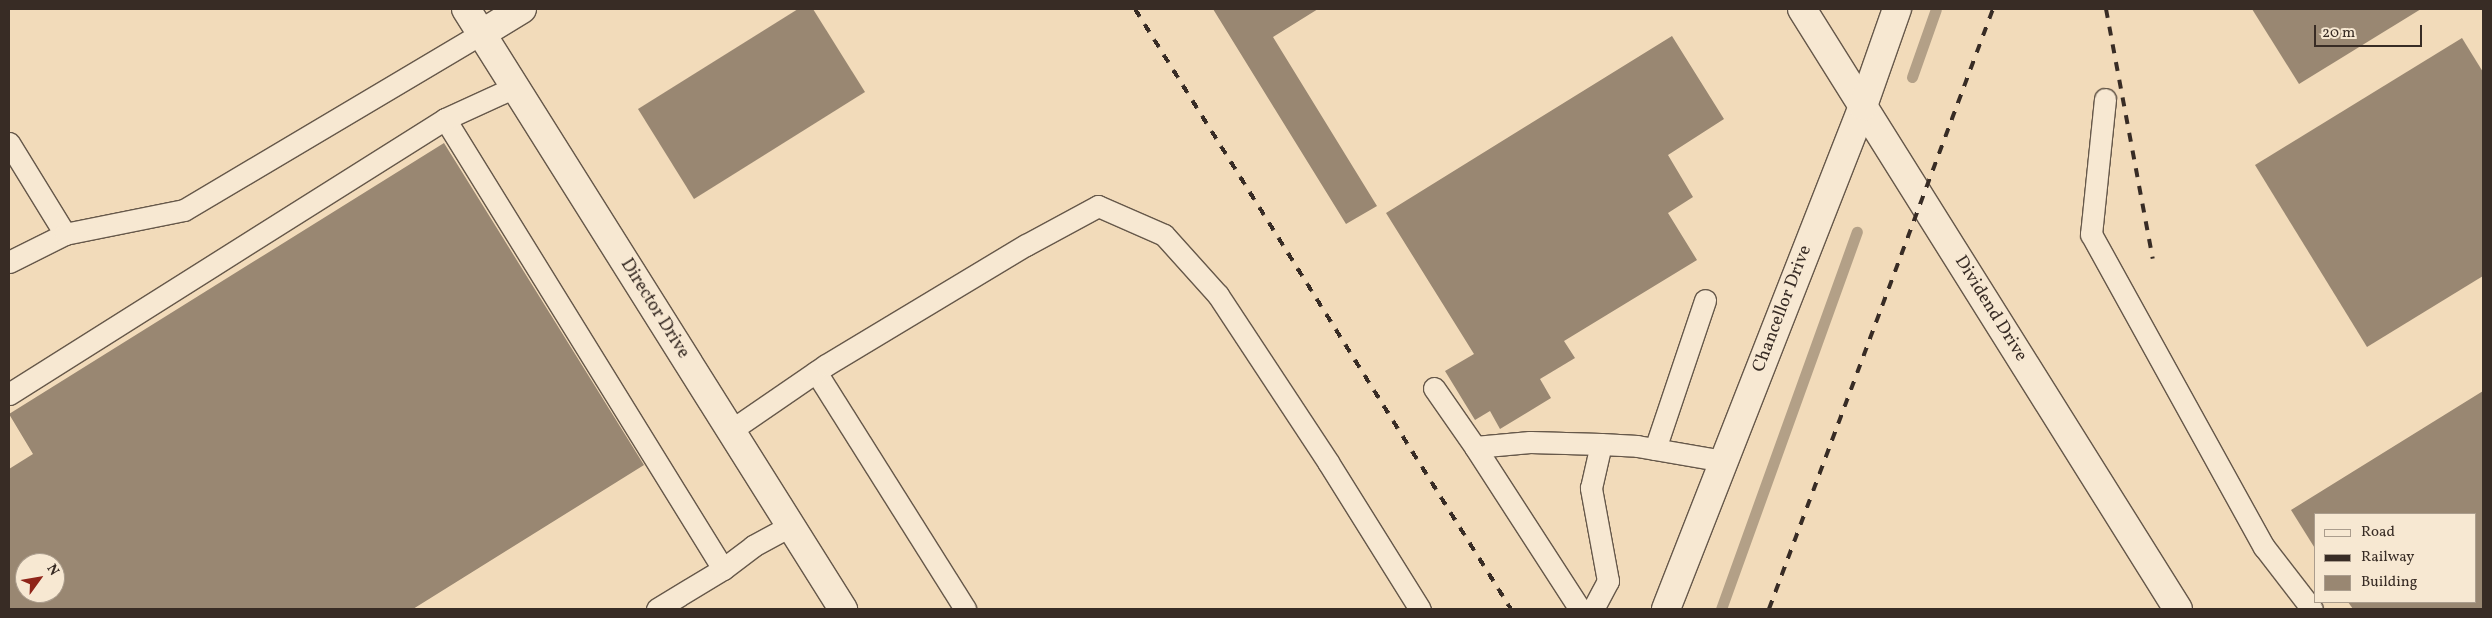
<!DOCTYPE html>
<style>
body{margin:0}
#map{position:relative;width:2492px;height:618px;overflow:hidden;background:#f2dbba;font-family:Vollkorn,serif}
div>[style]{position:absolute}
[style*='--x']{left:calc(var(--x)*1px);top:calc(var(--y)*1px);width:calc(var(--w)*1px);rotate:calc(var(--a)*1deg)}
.stream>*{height:11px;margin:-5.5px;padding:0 5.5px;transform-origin:5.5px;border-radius:5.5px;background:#b3a087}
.building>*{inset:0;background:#998772}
.roads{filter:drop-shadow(1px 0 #66584a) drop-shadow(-1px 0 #66584a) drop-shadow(0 1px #66584a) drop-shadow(0 -1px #66584a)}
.lane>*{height:21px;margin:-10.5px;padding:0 10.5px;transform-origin:10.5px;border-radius:10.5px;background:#f7e8d2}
.street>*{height:28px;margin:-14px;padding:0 14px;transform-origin:14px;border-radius:14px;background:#f7e8d2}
.rail>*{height:4px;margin-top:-2px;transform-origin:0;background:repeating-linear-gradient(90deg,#382c25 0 9px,transparent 0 18px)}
span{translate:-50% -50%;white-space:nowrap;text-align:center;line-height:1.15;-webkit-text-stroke:4.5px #f7e8d2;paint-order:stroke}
.street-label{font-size:18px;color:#382c25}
.frame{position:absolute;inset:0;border:10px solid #382c25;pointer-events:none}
.legend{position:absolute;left:2314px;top:513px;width:162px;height:90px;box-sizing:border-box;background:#f7e8d2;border:1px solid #ab9d8d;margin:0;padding:6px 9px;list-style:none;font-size:15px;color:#382c25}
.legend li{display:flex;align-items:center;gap:10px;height:25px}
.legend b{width:25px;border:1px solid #ab9d8d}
.north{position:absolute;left:15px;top:553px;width:50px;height:50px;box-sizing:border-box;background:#f7e8d2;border:1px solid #ab9d8d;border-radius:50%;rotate:58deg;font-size:14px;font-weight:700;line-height:20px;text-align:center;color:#382c25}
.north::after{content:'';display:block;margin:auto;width:18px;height:22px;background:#8f2418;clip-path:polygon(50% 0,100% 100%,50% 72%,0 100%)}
.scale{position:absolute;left:2314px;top:25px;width:108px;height:22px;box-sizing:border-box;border:2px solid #382c25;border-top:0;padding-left:6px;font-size:15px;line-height:18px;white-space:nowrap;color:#382c25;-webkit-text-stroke:4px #f7e8d2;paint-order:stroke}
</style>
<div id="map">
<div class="stream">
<i style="--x:1912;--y:77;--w:72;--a:-70.6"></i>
<i style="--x:1721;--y:609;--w:401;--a:-70.2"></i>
</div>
<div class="building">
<i style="clip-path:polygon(798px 9px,813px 9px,865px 92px,694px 199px,638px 109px)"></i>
<i style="clip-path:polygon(1213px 9px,1318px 9px,1273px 37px,1377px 206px,1346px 224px)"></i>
<i style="clip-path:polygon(2252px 9px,2421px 9px,2299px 84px)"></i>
<i style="clip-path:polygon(1672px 36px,1724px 119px,1668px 155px,1693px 197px,1668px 213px,1697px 260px,1564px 341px,1575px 358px,1540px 379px,1551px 398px,1500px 429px,1490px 411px,1475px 420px,1445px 371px,1474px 354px,1386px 213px)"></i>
<i style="clip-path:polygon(2462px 38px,2483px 72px,2483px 276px,2367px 347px,2255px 165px)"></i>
<i style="clip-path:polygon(evenodd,444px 143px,644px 465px,413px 609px,9px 609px,9px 469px,33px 454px,9px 414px,444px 143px,25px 563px,55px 563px,55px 593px,25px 593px,25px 563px)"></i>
<i style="clip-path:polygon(2483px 391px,2483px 609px,2353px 609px,2348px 602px,2476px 602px,2476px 514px,2316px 514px,2316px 550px,2291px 510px)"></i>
</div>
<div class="roads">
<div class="lane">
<i style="--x:2105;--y:99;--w:136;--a:95.9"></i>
<i style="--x:2091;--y:234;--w:358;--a:61.1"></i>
<i style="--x:2264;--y:547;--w:78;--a:52.3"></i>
<i style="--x:445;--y:119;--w:529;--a:58.29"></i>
<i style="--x:9;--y:143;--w:107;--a:58.4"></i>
<i style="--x:9;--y:262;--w:63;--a:-26.6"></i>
<i style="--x:65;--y:234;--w:121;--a:-11.4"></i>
<i style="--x:184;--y:210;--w:345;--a:-30.7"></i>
<i style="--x:816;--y:372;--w:280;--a:57.8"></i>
<i style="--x:1434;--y:388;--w:72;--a:55.2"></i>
<i style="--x:1475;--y:447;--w:55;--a:-5.2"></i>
<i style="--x:1530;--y:442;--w:71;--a:1.6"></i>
<i style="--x:1601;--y:444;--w:36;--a:3"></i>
<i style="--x:1637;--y:446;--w:88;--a:9.8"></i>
<i style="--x:9;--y:394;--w:515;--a:-32.24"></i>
<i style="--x:445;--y:119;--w:77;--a:-24.6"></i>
<i style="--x:730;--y:431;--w:116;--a:-34.5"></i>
<i style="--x:826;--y:365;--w:233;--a:-31"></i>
<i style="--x:1026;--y:245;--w:82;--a:-28.4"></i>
<i style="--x:1098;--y:206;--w:72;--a:23.7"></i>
<i style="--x:1164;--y:235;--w:81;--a:48"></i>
<i style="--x:1218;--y:295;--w:200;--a:56.6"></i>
<i style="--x:1328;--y:462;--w:173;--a:58"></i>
<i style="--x:1475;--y:447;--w:192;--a:57.1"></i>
<i style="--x:1579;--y:608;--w:3;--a:18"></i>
<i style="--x:1655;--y:449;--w:157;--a:-71.4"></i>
<i style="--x:657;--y:609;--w:77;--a:-31.2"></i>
<i style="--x:723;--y:569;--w:38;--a:-37"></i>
<i style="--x:753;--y:546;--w:42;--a:-28.4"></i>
<i style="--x:1593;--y:609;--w:32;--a:-62"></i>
<i style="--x:1608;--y:581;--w:95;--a:-100.4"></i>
<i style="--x:1591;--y:488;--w:45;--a:-77.2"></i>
</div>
<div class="street">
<i style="--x:466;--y:9;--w:709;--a:57.86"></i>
<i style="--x:1802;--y:9;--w:708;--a:57.93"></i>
<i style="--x:481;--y:34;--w:48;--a:-31.4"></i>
<i style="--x:1666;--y:609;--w:540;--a:-68.61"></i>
<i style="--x:1863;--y:106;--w:103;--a:-70.7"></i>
</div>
</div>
<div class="rail">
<i style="--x:1135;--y:9;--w:708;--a:57.93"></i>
<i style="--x:2106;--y:9;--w:254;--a:79.4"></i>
<i style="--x:1769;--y:609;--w:640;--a:-69.53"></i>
</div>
<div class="street-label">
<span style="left:654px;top:309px;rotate:58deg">Director Drive</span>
<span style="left:1783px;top:309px;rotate:-69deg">Chancellor Drive</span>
<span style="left:1990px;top:309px;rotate:58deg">Dividend Drive</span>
</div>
<div class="frame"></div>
<ul class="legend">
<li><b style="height:6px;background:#f7e8d2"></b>Road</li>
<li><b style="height:6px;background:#382c25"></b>Railway</li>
<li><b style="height:14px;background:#998772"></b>Building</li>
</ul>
<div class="north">N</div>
<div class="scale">20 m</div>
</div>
